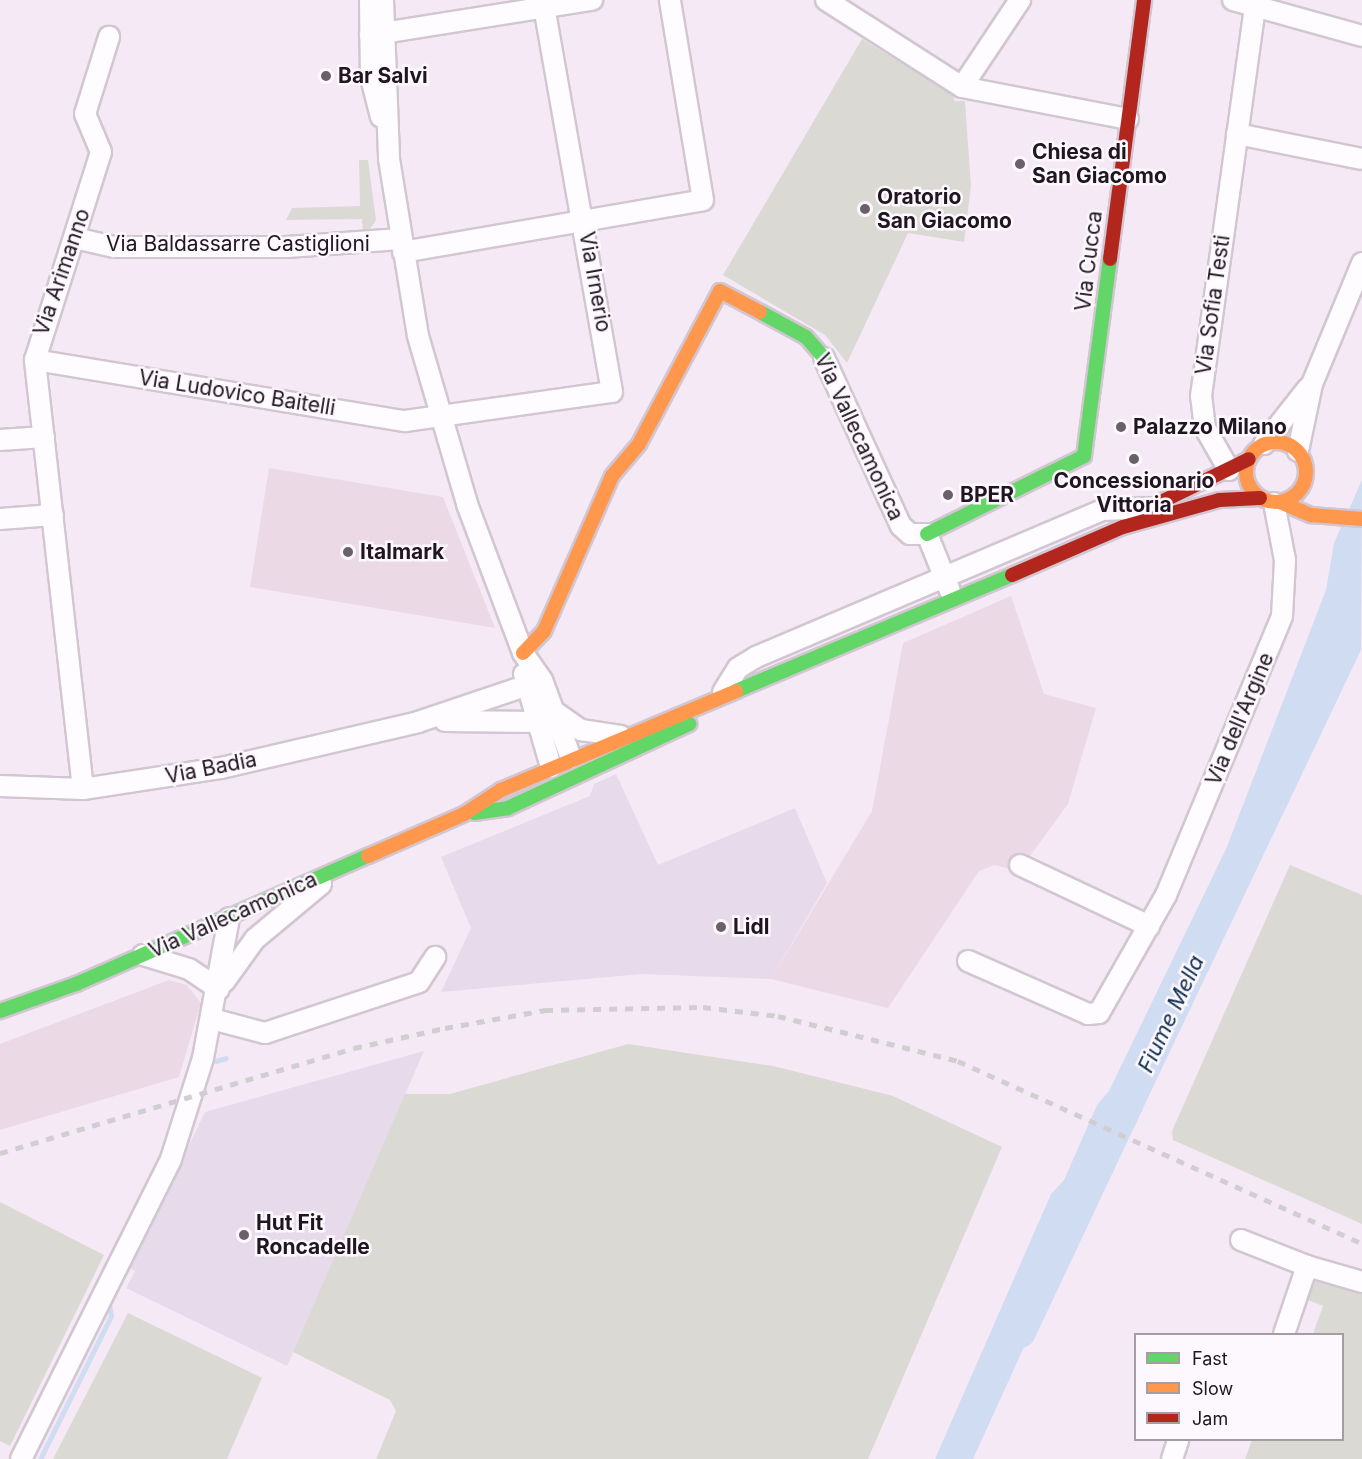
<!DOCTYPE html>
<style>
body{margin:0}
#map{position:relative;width:1362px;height:1459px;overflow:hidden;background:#f6e9f6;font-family:Inter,sans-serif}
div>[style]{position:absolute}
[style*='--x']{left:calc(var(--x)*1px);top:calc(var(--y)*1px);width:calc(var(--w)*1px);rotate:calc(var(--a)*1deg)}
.commercial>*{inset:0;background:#e7daeb}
.industrial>*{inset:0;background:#ebd9e6}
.green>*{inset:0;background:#dbd9d4}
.water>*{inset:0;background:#d0dcf1}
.stream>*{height:5px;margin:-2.5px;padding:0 2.5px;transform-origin:2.5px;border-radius:2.5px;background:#d0dcf1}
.river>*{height:32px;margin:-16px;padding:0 16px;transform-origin:16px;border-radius:16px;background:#d0dcf1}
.roads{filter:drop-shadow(2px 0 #d1c6d1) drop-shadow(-2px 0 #d1c6d1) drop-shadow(0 2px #d1c6d1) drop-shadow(0 -2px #d1c6d1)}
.street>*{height:20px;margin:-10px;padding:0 10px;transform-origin:10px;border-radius:10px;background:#fefcfe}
.fast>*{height:14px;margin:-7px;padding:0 7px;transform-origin:7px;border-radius:7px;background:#63d668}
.slow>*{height:14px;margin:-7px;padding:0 7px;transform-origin:7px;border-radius:7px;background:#ff974d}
.slow>.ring{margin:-7px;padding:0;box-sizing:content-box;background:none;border:14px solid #ff974d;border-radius:50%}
.jam>*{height:14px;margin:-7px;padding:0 7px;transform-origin:7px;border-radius:7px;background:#b3261e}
.rail>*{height:4.5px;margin-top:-2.25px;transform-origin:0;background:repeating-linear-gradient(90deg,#d1ced1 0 8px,transparent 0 16px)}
.dots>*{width:16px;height:16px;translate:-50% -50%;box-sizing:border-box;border:3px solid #fdf8fd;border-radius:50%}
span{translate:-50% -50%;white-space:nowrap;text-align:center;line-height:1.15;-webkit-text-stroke:5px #fdf8fd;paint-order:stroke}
.poi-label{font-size:21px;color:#1f161f;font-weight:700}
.left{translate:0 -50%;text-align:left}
.street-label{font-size:21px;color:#1f161f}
.water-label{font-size:22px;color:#0e2f50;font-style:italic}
.legend{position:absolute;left:1134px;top:1333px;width:210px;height:108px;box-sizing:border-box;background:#fdf8fd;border:2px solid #a49ea4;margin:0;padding:8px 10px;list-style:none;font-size:18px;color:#1f161f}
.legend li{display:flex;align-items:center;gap:12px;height:30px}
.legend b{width:30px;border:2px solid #a49ea4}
</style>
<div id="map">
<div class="commercial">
<i style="clip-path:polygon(616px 774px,658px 865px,795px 808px,827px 883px,771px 979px,642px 974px,441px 992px,471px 928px,441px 857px,590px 796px,594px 784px)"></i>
<i style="clip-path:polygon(424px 1051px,287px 1366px,126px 1288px,135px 1271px,130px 1268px,205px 1112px)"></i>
</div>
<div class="industrial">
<i style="clip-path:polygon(269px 468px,443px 497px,495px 628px,250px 587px)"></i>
<i style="clip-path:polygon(1011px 596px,1044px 694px,1096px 708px,1068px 804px,1019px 871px,994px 865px,979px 871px,888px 1008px,771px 979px,872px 811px,903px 643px)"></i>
<i style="clip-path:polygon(169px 980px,187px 985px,201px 1003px,179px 1077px,0 1130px,0 1044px)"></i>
</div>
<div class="green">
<i style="clip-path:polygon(862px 39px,952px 94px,955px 101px,965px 101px,971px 186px,964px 242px,908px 233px,847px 363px,825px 335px,723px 275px)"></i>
<i style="clip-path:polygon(359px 160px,368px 160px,376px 220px,369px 231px,363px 233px,362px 219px,286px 220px,292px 208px,360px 206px)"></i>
<i style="clip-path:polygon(1290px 865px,1362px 895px,1362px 1224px,1173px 1140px,1172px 1131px)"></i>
<i style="clip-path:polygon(628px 1044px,773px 1066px,893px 1096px,1002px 1147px,868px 1459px,376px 1459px,396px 1411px,390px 1400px,293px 1352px,405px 1094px,450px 1094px)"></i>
<i style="clip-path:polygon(0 1202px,104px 1255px,10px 1446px,0 1441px)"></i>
<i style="clip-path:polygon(1317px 1279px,1362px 1294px,1362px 1459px,1245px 1459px,1252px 1440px,1342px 1440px,1342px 1334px,1313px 1334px,1323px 1306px,1305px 1299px)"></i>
<i style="clip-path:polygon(128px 1313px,262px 1378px,227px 1459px,53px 1459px)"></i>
</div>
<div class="water">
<i style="clip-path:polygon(1362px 480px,1361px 650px,1134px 1127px,1099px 1153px,1064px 1244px,1041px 1284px,1029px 1336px,973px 1459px,935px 1459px,1051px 1194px,1064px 1180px,1097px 1105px,1109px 1091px,1226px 849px,1326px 590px,1334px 543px)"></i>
</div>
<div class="stream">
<i style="--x:216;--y:1061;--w:10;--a:-17"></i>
<i style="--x:40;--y:1459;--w:160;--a:-63.6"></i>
<i style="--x:111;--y:1316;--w:13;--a:-99"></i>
</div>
<div class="river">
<i style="--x:1020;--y:1332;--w:253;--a:-64.8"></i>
</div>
<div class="roads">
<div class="street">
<i style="--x:370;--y:0;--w:78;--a:89.3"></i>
<i style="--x:371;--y:78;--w:40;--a:75.6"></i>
<i style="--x:383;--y:0;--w:159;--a:87.8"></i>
<i style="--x:389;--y:159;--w:179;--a:80.7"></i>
<i style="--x:418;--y:336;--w:175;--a:73.7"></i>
<i style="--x:467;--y:504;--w:159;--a:69.4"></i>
<i style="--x:523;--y:653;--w:33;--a:55"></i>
<i style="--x:542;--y:680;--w:83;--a:69.6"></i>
<i style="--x:826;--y:0;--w:161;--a:32.6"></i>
<i style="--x:962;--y:87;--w:169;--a:10.9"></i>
<i style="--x:1233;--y:0;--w:134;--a:15.6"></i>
<i style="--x:370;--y:35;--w:225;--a:-9"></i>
<i style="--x:962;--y:87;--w:105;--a:-56.3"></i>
<i style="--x:1237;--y:134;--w:127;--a:11.3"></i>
<i style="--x:75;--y:238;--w:40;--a:13"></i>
<i style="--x:114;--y:247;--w:173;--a:0"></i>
<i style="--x:287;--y:247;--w:114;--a:-4"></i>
<i style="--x:403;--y:252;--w:304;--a:-9.8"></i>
<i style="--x:703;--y:200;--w:203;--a:-99.4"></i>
<i style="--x:824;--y:358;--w:185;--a:65.4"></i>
<i style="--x:901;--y:526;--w:12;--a:42"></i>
<i style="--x:910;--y:534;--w:17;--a:0"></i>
<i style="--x:927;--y:534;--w:61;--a:68"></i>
<i style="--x:35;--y:360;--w:375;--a:9.4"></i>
<i style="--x:405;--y:421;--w:209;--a:-8"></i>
<i style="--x:612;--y:392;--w:398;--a:-100"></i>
<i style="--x:0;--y:440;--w:44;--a:-3.9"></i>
<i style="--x:1264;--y:444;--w:71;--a:-51.8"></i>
<i style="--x:1298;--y:451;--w:68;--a:-78.2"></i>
<i style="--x:1312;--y:384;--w:131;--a:-67.5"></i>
<i style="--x:1229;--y:470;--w:48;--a:-119.7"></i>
<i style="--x:1205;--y:428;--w:32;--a:-97"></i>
<i style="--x:1201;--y:396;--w:400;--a:-82.1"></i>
<i style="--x:0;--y:519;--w:53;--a:-4.3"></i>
<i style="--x:524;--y:674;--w:97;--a:73.8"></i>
<i style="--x:723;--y:692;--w:28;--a:-58"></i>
<i style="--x:738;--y:668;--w:21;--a:-31"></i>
<i style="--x:756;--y:657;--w:376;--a:-23"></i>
<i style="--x:1102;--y:510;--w:50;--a:-2.3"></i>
<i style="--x:555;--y:712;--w:32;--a:35"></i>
<i style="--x:581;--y:730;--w:40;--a:8.5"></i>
<i style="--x:445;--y:721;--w:91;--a:0.6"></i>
<i style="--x:0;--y:786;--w:83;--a:2.1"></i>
<i style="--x:83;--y:789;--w:140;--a:-8.7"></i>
<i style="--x:221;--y:768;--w:202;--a:-13.1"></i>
<i style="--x:418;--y:722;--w:113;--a:-18.6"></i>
<i style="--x:83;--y:789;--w:432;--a:-96.4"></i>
<i style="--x:35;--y:360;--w:218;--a:-72.4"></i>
<i style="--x:101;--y:152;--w:41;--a:-112.8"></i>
<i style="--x:85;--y:114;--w:81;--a:-72.7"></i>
<i style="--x:1020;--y:865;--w:143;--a:25.3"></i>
<i style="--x:143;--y:955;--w:48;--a:16.9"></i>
<i style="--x:189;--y:969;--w:36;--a:34"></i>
<i style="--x:968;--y:961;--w:131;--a:23.8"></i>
<i style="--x:1088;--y:1014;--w:11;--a:-5"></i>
<i style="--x:1099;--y:1013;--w:136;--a:-60.4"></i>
<i style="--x:1166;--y:895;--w:302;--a:-67.4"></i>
<i style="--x:1282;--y:616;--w:56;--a:-86.9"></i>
<i style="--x:1285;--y:560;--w:58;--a:-100.9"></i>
<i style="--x:224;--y:982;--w:53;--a:-54.2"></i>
<i style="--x:255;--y:939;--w:86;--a:-39.8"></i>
<i style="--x:212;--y:1019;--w:55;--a:14.8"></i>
<i style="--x:265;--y:1033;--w:162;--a:-18.3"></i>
<i style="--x:419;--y:982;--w:30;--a:-57"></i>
<i style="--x:1241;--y:1240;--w:71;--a:21.5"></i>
<i style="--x:1284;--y:1334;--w:72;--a:-71.3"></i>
<i style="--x:1307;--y:1266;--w:57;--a:16.2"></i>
<i style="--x:21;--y:1459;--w:335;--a:-63.4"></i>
<i style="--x:171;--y:1159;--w:106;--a:-72.4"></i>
<i style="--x:203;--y:1058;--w:142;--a:-79.5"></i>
<i style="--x:1172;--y:1459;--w:20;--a:-72"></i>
</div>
<div class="fast">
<i style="--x:760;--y:312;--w:52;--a:28.5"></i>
<i style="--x:806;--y:337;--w:28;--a:49"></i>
<i style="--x:927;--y:534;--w:175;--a:-26.4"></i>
<i style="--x:1084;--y:456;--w:199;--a:-82.5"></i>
<i style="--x:736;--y:691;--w:299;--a:-22.8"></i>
<i style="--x:474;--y:813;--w:34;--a:-8"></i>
<i style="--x:508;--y:808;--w:200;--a:-24.9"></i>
<i style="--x:0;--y:1011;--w:81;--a:-19.6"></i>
<i style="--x:76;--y:984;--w:319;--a:-23.7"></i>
</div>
<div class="slow">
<i class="ring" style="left:1246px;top:442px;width:46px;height:46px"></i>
<i style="--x:1280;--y:502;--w:34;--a:23"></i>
<i style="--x:1311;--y:515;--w:51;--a:4.5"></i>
<i style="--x:523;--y:653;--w:30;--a:-46"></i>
<i style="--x:544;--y:631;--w:169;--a:-66.3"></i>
<i style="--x:612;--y:476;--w:42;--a:-49.8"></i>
<i style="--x:639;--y:444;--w:173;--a:-62.1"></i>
<i style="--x:720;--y:291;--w:45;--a:27.7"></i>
<i style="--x:368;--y:856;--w:105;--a:-23.6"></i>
<i style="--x:464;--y:814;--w:44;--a:-33"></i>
<i style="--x:501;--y:790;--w:255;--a:-22.8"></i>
</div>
<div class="jam">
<i style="--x:1110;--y:259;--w:261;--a:-82.5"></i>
<i style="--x:1165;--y:500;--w:93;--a:-26"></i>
<i style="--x:1012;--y:575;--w:121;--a:-23.4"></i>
<i style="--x:1123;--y:527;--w:100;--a:-15.7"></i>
<i style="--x:1219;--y:500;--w:41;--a:-2.8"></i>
</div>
</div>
<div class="rail">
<i style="--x:0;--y:1153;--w:369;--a:-16.5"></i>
<i style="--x:354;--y:1048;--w:93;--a:-12.4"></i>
<i style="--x:445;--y:1028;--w:102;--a:-10.2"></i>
<i style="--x:545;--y:1010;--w:158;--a:-1.1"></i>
<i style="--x:703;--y:1007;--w:76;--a:6.8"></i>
<i style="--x:778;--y:1016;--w:186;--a:14"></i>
<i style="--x:958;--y:1061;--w:443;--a:24.3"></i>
</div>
<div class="dots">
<i style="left:326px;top:76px;background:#6a606a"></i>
<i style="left:1020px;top:164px;background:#6a606a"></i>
<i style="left:865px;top:209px;background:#6a606a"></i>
<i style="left:1121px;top:427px;background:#6a606a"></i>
<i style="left:1134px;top:459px;background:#6a606a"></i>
<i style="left:948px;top:495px;background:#6a606a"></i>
<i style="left:348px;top:552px;background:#6a606a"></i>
<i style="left:721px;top:927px;background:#6a606a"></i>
<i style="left:244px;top:1235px;background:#6a606a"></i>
</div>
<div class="poi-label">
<span class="left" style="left:338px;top:76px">Bar Salvi</span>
<span class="left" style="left:1032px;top:164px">Chiesa di<br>San Giacomo</span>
<span class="left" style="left:877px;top:209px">Oratorio<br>San Giacomo</span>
<span class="left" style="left:1133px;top:427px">Palazzo Milano</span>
<span style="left:1134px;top:493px">Concessionario<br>Vittoria</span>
<span class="left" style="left:960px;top:495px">BPER</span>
<span class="left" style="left:360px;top:552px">Italmark</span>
<span class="left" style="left:733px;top:927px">Lidl</span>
<span class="left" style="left:256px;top:1235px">Hut Fit<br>Roncadelle</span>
</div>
<div class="street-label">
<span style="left:238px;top:244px">Via Baldassarre Castiglioni</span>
<span style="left:1089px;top:261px;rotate:-83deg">Via Cucca</span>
<span style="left:62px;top:272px;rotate:-71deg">Via Arimanno</span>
<span style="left:595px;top:282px;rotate:80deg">Via Irnerio</span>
<span style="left:1213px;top:305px;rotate:-82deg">Via Sofia Testi</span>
<span style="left:237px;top:393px;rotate:9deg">Via Ludovico Baitelli</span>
<span style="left:859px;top:437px;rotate:65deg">Via Vallecamonica</span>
<span style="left:1240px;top:719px;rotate:-67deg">Via dell'Argine</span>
<span style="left:211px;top:768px;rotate:-11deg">Via Badia</span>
<span style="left:233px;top:915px;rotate:-24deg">Via Vallecamonica</span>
</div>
<div class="water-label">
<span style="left:1171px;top:1014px;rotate:-65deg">Fiume Mella</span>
</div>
<ul class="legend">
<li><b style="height:8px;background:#63d668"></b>Fast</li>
<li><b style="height:8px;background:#ff974d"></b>Slow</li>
<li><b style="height:8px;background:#b3261e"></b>Jam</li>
</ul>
</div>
